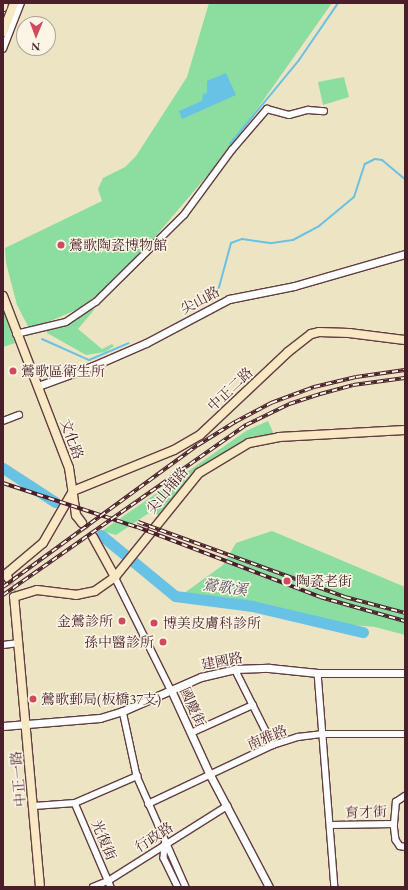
<!DOCTYPE html>
<meta charset="utf-8">
<style>
body{margin:0}
#map{position:relative;width:408px;height:890px;overflow:hidden;background:#ede4c3;font-family:"EB Garamond","Noto Serif TC",serif}
div>[style]{position:absolute}
[style*='--x']{left:calc(var(--x)*1px);top:calc(var(--y)*1px);width:calc(var(--w)*1px);rotate:calc(var(--a)*1deg)}
.green>*{inset:0;background:#8bde9f}
.water>*{inset:0;background:#68c2e5}
.stream>*{height:2px;margin:-1px;padding:0 1px;transform-origin:1px;border-radius:1px;background:#68c2e5}
.river>*{height:11px;margin:-5.5px;padding:0 5.5px;transform-origin:5.5px;border-radius:5.5px;background:#68c2e5}
.secondary-tunnel>*{height:8px;margin-top:-4px;transform-origin:0;background:repeating-linear-gradient(90deg,#ccbda5 0 8px,transparent 0 12px)}
.roads{filter:drop-shadow(1px 0 #623d42) drop-shadow(-1px 0 #623d42) drop-shadow(0 1px #623d42) drop-shadow(0 -1px #623d42)}
.minor>*{height:5.5px;margin:-2.75px;padding:0 2.75px;transform-origin:2.75px;border-radius:2.75px;background:#fff}
.tertiary>*{height:7px;margin:-3.5px;padding:0 3.5px;transform-origin:3.5px;border-radius:3.5px;background:#fff}
.secondary>*{height:8px;margin:-4px;padding:0 4px;transform-origin:4px;border-radius:4px;background:#f8e8c3}
.rail>*{height:3.5px;margin-top:-1.75px;transform-origin:0;background:repeating-linear-gradient(90deg,#fcf5e5 0 6px,#4a1f2b 0 12px);box-sizing:border-box;border-block:1px solid #4a1f2b}
.dots>*{width:11px;height:11px;translate:-50% -50%;box-sizing:border-box;border:2px solid #fcf5e5;border-radius:50%}
span{translate:-50% -50%;white-space:nowrap;text-align:center;line-height:1.15;-webkit-text-stroke:3px #fcf5e5;paint-order:stroke}
.poi-label{font-size:14px;color:#4a1f2b}
.left{translate:0 -50%;text-align:left}
.right{translate:-100% -50%;text-align:right}
.street-label{font-size:14px;color:#4a1f2b}
.water-label{font-size:15px;color:#535063;font-style:italic}
.frame{position:absolute;inset:0;border:4px solid #4a1f2b;pointer-events:none}
.north{position:absolute;left:16px;top:16px;width:40px;height:40px;box-sizing:border-box;background:#fcf5e5;border:1px solid #b59f9b;border-radius:50%;rotate:181deg;font-size:11px;font-weight:700;line-height:16px;text-align:center;color:#4a1f2b}
.north::after{content:'';display:block;margin:auto;width:14px;height:18px;background:#d1495b;clip-path:polygon(50% 0,100% 100%,50% 72%,0 100%)}
</style>
<div id="map">
<div class="green">
<i style="clip-path:polygon(209px 3px,332px 3px,224px 156px,137px 258px,108px 287px,78px 309px,30px 330px,17px 305px,6px 263px,5px 248px,102px 201px,98px 189px,103px 178px,125px 167px,136px 156px,187px 77px)"></i>
<i style="clip-path:polygon(344px 77px,349px 97px,323px 105px,318px 82px)"></i>
<i style="clip-path:polygon(92px 307px,94px 310px,78px 329px,102px 349px,112px 344px,114px 346px,105px 352px,86px 355px,47px 333px,47px 329px)"></i>
<i style="clip-path:polygon(3px 310px,15px 343px,3px 347px)"></i>
<i style="clip-path:polygon(268px 421px,274px 434px,199px 469px,158px 515px,152px 511px,116px 535px,102px 531px,246px 431px)"></i>
<i style="clip-path:polygon(272px 531px,405px 587px,405px 635px,375px 627px,343px 624px,241px 601px,183px 594px,223px 565px,236px 543px)"></i>
</div>
<div class="water">
<i style="clip-path:polygon(226px 73px,236px 95px,182px 119px,179px 111px,202px 101px,203px 94px,207px 93px,207px 81px)"></i>
</div>
<div class="stream">
<i style="--x:230;--y:144;--w:109;--a:-50.6"></i>
<i style="--x:299;--y:60;--w:69;--a:-55.6"></i>
<i style="--x:218;--y:291;--w:50;--a:-74.8"></i>
<i style="--x:231;--y:243;--w:12;--a:-20"></i>
<i style="--x:242;--y:239;--w:30;--a:8"></i>
<i style="--x:272;--y:243;--w:21;--a:-8"></i>
<i style="--x:293;--y:240;--w:30;--a:-28"></i>
<i style="--x:319;--y:226;--w:45;--a:-39.6"></i>
<i style="--x:354;--y:197;--w:35;--a:-72"></i>
<i style="--x:365;--y:164;--w:11;--a:-27"></i>
<i style="--x:375;--y:159;--w:7;--a:8"></i>
<i style="--x:382;--y:160;--w:30;--a:40"></i>
<i style="--x:42;--y:339;--w:51;--a:24.1"></i>
<i style="--x:89;--y:360;--w:43;--a:-23"></i>
</div>
<div class="river">
<i style="--x:3;--y:468;--w:62;--a:33.2"></i>
<i style="--x:101;--y:535;--w:96;--a:39.5"></i>
<i style="--x:175;--y:596;--w:78;--a:7.4"></i>
<i style="--x:252;--y:606;--w:114;--a:13.2"></i>
</div>
<div class="secondary-tunnel">
<i style="--x:82;--y:523;--w:18;--a:52"></i>
<i style="--x:8;--y:578;--w:20;--a:72"></i>
</div>
<div class="roads">
<div class="minor">
<i style="--x:3;--y:49;--w:49;--a:-68.6"></i>
<i style="--x:16;--y:334;--w:51;--a:-13.5"></i>
<i style="--x:66;--y:322;--w:36;--a:-34"></i>
<i style="--x:96;--y:302;--w:124;--a:-44.7"></i>
<i style="--x:184;--y:215;--w:81;--a:-53.6"></i>
<i style="--x:232;--y:150;--w:54;--a:-49.5"></i>
<i style="--x:267;--y:109;--w:23;--a:15"></i>
<i style="--x:289;--y:115;--w:20;--a:-15"></i>
<i style="--x:308;--y:110;--w:16;--a:4"></i>
<i style="--x:3;--y:421;--w:17;--a:-21"></i>
<i style="--x:115;--y:577;--w:126;--a:63.6"></i>
<i style="--x:3;--y:645;--w:16;--a:-7"></i>
<i style="--x:235;--y:669;--w:85;--a:63.4"></i>
<i style="--x:318;--y:673;--w:215;--a:85.5"></i>
<i style="--x:123;--y:711;--w:66;--a:77.8"></i>
<i style="--x:137;--y:776;--w:121;--a:66.2"></i>
<i style="--x:191;--y:733;--w:68;--a:-24.3"></i>
<i style="--x:75;--y:803;--w:91;--a:66.8"></i>
<i style="--x:148;--y:804;--w:138;--a:-25.3"></i>
<i style="--x:273;--y:745;--w:26;--a:-18"></i>
<i style="--x:298;--y:737;--w:23;--a:-7"></i>
<i style="--x:321;--y:734;--w:84;--a:0"></i>
<i style="--x:34;--y:806;--w:41;--a:-4.2"></i>
<i style="--x:75;--y:803;--w:68;--a:-23.5"></i>
<i style="--x:394;--y:824;--w:16;--a:83"></i>
<i style="--x:396;--y:840;--w:7;--a:56"></i>
<i style="--x:400;--y:846;--w:5;--a:11"></i>
<i style="--x:331;--y:825;--w:63;--a:-0.9"></i>
<i style="--x:394;--y:824;--w:22;--a:-85"></i>
<i style="--x:396;--y:802;--w:11;--a:-34"></i>
<i style="--x:165;--y:844;--w:14;--a:94"></i>
<i style="--x:164;--y:858;--w:32;--a:64"></i>
<i style="--x:93;--y:887;--w:16;--a:-22"></i>
<i style="--x:108;--y:881;--w:141;--a:-32.2"></i>
</div>
<div class="tertiary">
<i style="--x:38;--y:386;--w:59;--a:-20"></i>
<i style="--x:93;--y:366;--w:58;--a:-23.5"></i>
<i style="--x:146;--y:343;--w:94;--a:-27.9"></i>
<i style="--x:229;--y:299;--w:66;--a:-11.3"></i>
<i style="--x:294;--y:286;--w:116;--a:-16.1"></i>
<i style="--x:171;--y:690;--w:94;--a:65.4"></i>
<i style="--x:210;--y:775;--w:127;--a:62.2"></i>
<i style="--x:3;--y:726;--w:97;--a:-4.7"></i>
<i style="--x:100;--y:718;--w:24;--a:-17"></i>
<i style="--x:123;--y:711;--w:85;--a:-23.6"></i>
<i style="--x:201;--y:677;--w:35;--a:-13"></i>
<i style="--x:235;--y:669;--w:34;--a:-2"></i>
<i style="--x:269;--y:668;--w:49;--a:5.8"></i>
<i style="--x:318;--y:673;--w:87;--a:0"></i>
</div>
<div class="secondary">
<i style="--x:3;--y:7;--w:4;--a:-76"></i>
<i style="--x:3;--y:32;--w:31;--a:-69"></i>
<i style="--x:3;--y:296;--w:184;--a:69"></i>
<i style="--x:69;--y:468;--w:48;--a:81.5"></i>
<i style="--x:76;--y:515;--w:10;--a:53"></i>
<i style="--x:73;--y:491;--w:109;--a:-22.1"></i>
<i style="--x:174;--y:450;--w:30;--a:-30"></i>
<i style="--x:200;--y:435;--w:121;--a:-43.3"></i>
<i style="--x:288;--y:352;--w:29;--a:-38"></i>
<i style="--x:311;--y:334;--w:8;--a:-14"></i>
<i style="--x:319;--y:332;--w:30;--a:2"></i>
<i style="--x:349;--y:333;--w:56;--a:7.1"></i>
<i style="--x:93;--y:537;--w:46;--a:61.2"></i>
<i style="--x:8;--y:578;--w:4;--a:-117"></i>
<i style="--x:6;--y:574;--w:48;--a:-40"></i>
<i style="--x:43;--y:543;--w:60;--a:-60"></i>
<i style="--x:40;--y:887;--w:291;--a:-95.1"></i>
<i style="--x:14;--y:597;--w:24;--a:-17"></i>
<i style="--x:37;--y:590;--w:39;--a:7"></i>
<i style="--x:76;--y:595;--w:19;--a:-12"></i>
<i style="--x:95;--y:591;--w:24;--a:-35"></i>
<i style="--x:115;--y:577;--w:134;--a:-51.1"></i>
<i style="--x:199;--y:473;--w:58;--a:-31"></i>
<i style="--x:249;--y:443;--w:31;--a:-11"></i>
<i style="--x:279;--y:437;--w:126;--a:-3.2"></i>
</div>
</div>
<div class="rail">
<i style="--x:3;--y:483;--w:141;--a:18.2"></i>
<i style="--x:137;--y:527;--w:196;--a:20.9"></i>
<i style="--x:320;--y:597;--w:88;--a:15.8"></i>
<i style="--x:138;--y:522;--w:220;--a:19.9"></i>
<i style="--x:345;--y:597;--w:62;--a:14.9"></i>
<i style="--x:3;--y:587;--w:241;--a:-36.1"></i>
<i style="--x:198;--y:445;--w:44;--a:-31.9"></i>
<i style="--x:235;--y:422;--w:41;--a:-27.8"></i>
<i style="--x:271;--y:403;--w:46;--a:-20.4"></i>
<i style="--x:314;--y:387;--w:43;--a:-13.4"></i>
<i style="--x:356;--y:377;--w:49;--a:-8.1"></i>
<i style="--x:3;--y:595;--w:297;--a:-35"></i>
<i style="--x:246;--y:425;--w:48;--a:-26"></i>
<i style="--x:289;--y:404;--w:33;--a:-18"></i>
<i style="--x:320;--y:394;--w:34;--a:-15"></i>
<i style="--x:353;--y:385;--w:52;--a:-7.7"></i>
</div>
<div class="dots">
<i style="left:61px;top:245px;background:#d1495b"></i>
<i style="left:13px;top:371px;background:#d1495b"></i>
<i style="left:287px;top:581px;background:#d1495b"></i>
<i style="left:122px;top:621px;background:#d1495b"></i>
<i style="left:154px;top:623px;background:#d1495b"></i>
<i style="left:163px;top:642px;background:#d1495b"></i>
<i style="left:33px;top:699px;background:#d1495b"></i>
</div>
<div class="poi-label">
<span class="left" style="left:69px;top:245px">鶯歌陶瓷博物館</span>
<span class="left" style="left:21px;top:371px">鶯歌區衛生所</span>
<span class="left" style="left:296px;top:581px">陶瓷老街</span>
<span class="right" style="left:113px;top:621px">金鶯診所</span>
<span class="left" style="left:163px;top:623px">博美皮膚科診所</span>
<span class="right" style="left:154px;top:642px">孫中醫診所</span>
<span class="left" style="left:41px;top:699px">鶯歌郵局(板橋37支)</span>
</div>
<div class="street-label">
<span style="left:200px;top:300px;rotate:-28deg">尖山路</span>
<span style="left:230px;top:389px;rotate:-43deg">中正二路</span>
<span style="left:72px;top:439px;rotate:70deg">文化路</span>
<span style="left:167px;top:490px;rotate:-50deg">尖山埔路</span>
<span style="left:222px;top:661px;rotate:-11deg">建國路</span>
<span style="left:193px;top:707px;rotate:65deg">國慶街</span>
<span style="left:267px;top:737px;rotate:-22deg">南雅路</span>
<span style="left:18px;top:779px;rotate:-95deg">中正一路</span>
<span style="left:366px;top:812px;rotate:-2deg">育才街</span>
<span style="left:154px;top:837px;rotate:-33deg">行政路</span>
<span style="left:104px;top:840px;rotate:67deg">光復街</span>
</div>
<div class="water-label">
<span style="left:225px;top:587px;rotate:8deg">鶯歌溪</span>
</div>
<div class="frame"></div>
<div class="north">N</div>
</div>
